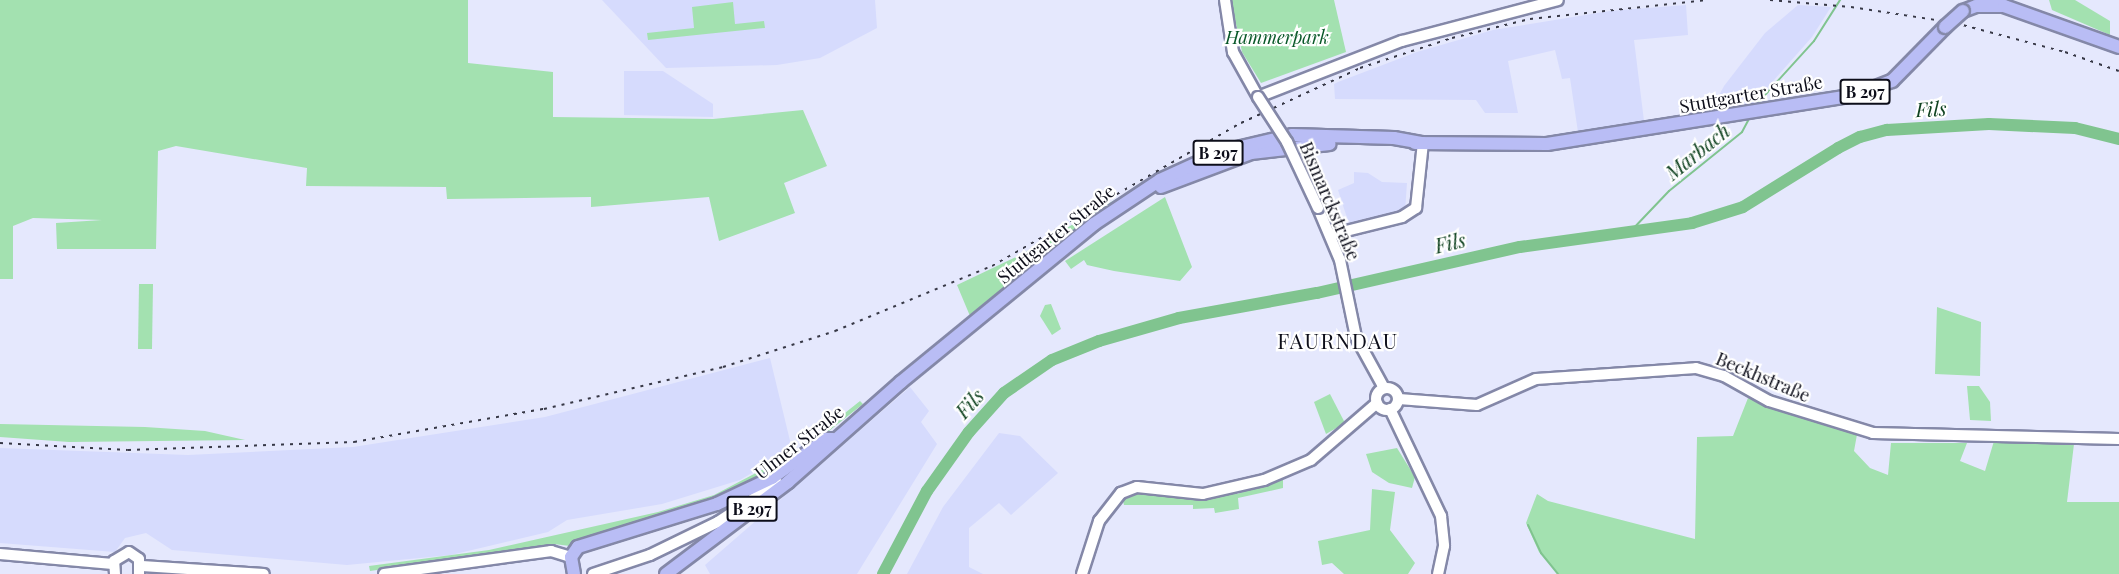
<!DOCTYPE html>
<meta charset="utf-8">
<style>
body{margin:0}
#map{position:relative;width:2119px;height:574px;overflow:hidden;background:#e5e8fd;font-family:"Playfair Display",serif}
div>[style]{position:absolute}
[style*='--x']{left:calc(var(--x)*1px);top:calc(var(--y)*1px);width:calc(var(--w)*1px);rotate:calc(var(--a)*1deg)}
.built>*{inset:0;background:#d6dbfd}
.green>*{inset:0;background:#a3e1b0}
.stream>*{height:2px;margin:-1px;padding:0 1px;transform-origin:1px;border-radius:1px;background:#80c48f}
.river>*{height:12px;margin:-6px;padding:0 6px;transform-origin:6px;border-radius:6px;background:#80c48f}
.roads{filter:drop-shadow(2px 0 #8488a8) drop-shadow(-2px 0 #8488a8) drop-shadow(0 2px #8488a8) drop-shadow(0 -2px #8488a8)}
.secondary>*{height:10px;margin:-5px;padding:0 5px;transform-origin:5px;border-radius:5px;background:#fff}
.secondary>.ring{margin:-5px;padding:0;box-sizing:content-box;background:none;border:10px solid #fff;border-radius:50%}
.primary>*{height:12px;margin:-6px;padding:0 6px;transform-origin:6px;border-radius:6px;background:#b9bdf5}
.rail>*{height:2px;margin-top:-1px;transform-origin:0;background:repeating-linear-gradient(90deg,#373846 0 3px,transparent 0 9px)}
.bridges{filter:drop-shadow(2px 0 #8488a8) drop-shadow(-2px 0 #8488a8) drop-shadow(0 2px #8488a8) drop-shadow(0 -2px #8488a8)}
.secondary-bridge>*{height:10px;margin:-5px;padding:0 5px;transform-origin:5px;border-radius:5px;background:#fff}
.primary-bridge>*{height:12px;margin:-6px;padding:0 6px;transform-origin:6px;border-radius:6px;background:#b9bdf5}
span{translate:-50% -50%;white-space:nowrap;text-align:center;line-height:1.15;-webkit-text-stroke:4.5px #fff;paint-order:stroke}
.shield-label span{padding:2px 4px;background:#fff;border:2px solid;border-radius:4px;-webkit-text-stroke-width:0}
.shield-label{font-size:16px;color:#0d0e1a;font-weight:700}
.park-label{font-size:18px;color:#085828;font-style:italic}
.street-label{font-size:18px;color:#0d0e1a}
.water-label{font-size:20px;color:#0f4220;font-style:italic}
.quarter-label{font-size:21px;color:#0d0e1a;letter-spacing:1.5px}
</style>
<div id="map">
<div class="built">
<i style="clip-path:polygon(602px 0,875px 0,877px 28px,820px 58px,777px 65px,666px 68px)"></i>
<i style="clip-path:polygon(1686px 5px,1688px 35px,1634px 40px,1644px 121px,1578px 132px,1570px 78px,1562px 79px,1555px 50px,1508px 61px,1518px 113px,1485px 113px,1476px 100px,1335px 99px,1334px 84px,1338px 82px,1417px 52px,1493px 30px,1610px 11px)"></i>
<i style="clip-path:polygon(1798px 5px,1831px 7px,1812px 37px,1753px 104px,1713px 107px,1724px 86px,1765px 33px)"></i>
<i style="clip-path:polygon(624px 71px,663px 71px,713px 104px,713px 117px,624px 115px)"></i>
<i style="clip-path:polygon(1354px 172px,1368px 173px,1382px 182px,1407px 183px,1405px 211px,1349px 224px,1338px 190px,1354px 183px)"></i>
<i style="clip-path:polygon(770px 358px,792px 449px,740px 480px,662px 504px,567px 520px,548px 532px,451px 555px,347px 565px,172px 550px,146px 533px,125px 538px,115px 552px,0 543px,0 448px,188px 455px,353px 447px,545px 417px)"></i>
<i style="clip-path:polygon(910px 387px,929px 411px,921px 422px,937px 444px,857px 574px,710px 574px,705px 565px)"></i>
<i style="clip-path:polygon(999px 433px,1020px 436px,1058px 473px,1011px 515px,999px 503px,969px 528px,969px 567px,983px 574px,907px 574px,943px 507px)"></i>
</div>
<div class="green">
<i style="clip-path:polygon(0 0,468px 0,468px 63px,553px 72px,553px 117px,713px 119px,803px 110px,827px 166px,784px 183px,795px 213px,719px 241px,709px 197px,591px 207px,591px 197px,447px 199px,446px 187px,306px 186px,307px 168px,176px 146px,158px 151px,156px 249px,57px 249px,56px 223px,102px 220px,33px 218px,13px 226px,13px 279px,0 279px)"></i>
<i style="clip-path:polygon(1231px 0,1334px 0,1346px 52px,1261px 83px,1242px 52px)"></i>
<i style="clip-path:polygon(2049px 0,2075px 0,2110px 21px,2110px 35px,2052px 10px)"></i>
<i style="clip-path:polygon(733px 2px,735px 24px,764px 21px,765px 28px,648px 40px,647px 33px,694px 28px,692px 7px)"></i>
<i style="clip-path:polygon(1165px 197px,1192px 267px,1180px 281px,1114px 271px,1087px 265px,1084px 260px,1071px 269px,1065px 261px)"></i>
<i style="clip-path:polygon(1118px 198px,1057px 245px,970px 316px,957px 285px,1022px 254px)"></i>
<i style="clip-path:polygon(139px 284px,153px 284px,152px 349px,138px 349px)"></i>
<i style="clip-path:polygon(1051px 304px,1061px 329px,1052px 335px,1040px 316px,1045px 305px)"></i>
<i style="clip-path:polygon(1937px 307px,1981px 322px,1980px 376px,1935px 374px)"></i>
<i style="clip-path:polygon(1967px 386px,1979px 386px,1990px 402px,1991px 421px,1970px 420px)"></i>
<i style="clip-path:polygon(1330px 394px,1345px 423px,1326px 434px,1314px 402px)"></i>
<i style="clip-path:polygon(1748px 398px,1858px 429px,1854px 451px,1870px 468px,1888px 475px,1891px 443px,1967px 443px,1960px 461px,1985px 471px,1994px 441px,2074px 444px,2067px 502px,2119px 502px,2119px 574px,1559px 574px,1539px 552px,1526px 523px,1537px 494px,1548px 501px,1695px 539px,1697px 437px,1733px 436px)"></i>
<i style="clip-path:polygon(860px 401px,863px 404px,791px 461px,714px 501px,570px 546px,554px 544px,370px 571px,369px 566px,489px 550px,658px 512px,714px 495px,796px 452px)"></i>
<i style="clip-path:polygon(0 424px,145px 427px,205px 431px,245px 440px,69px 442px,0 437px)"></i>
<i style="clip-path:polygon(1397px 448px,1415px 477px,1412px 488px,1389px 483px,1372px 472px,1366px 454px)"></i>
<i style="clip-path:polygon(1283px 478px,1283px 488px,1238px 498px,1239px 509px,1215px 513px,1214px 508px,1193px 509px,1193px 505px,1124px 505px,1121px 493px,1131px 488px,1173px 493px,1236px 488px,1237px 494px)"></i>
<i style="clip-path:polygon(1372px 489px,1395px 492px,1390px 530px,1415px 563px,1408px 574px,1344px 574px,1332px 563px,1322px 565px,1318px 541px,1370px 530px)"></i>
</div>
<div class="stream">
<i style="--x:1754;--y:107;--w:89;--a:-47.7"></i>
<i style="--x:1814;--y:41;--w:49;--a:-57.6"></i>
<i style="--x:1629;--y:233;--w:58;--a:-46.4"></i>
<i style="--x:1669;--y:191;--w:94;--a:-38.9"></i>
<i style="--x:1742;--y:132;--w:19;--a:-62"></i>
<i style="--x:1528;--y:525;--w:31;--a:65"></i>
<i style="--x:1541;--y:553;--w:27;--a:51"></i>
</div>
<div class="river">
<i style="--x:883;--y:574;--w:94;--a:-62.1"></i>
<i style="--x:927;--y:491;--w:72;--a:-54.6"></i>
<i style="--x:969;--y:432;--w:52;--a:-48.1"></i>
<i style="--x:1004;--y:393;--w:58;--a:-34.5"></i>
<i style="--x:1052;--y:360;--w:51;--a:-22"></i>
<i style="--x:1099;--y:341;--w:83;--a:-16"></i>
<i style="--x:1179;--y:318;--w:140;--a:-10.3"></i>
<i style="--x:1317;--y:293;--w:208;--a:-12.8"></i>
<i style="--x:1520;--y:247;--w:174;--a:-7.9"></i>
<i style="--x:1692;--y:223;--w:53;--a:-17.4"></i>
<i style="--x:1743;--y:207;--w:112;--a:-31.8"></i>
<i style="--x:1838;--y:148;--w:25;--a:-27"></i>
<i style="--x:1860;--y:137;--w:28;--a:-15"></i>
<i style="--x:1887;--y:130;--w:102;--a:-3.4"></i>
<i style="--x:1989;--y:124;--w:86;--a:2.7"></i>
<i style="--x:2075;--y:128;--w:45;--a:14"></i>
</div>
<div class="roads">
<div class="secondary">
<i style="--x:1225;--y:0;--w:53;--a:81.3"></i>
<i style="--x:1233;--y:52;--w:51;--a:60.9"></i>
<i style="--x:1258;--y:97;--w:155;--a:-21.3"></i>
<i style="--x:1402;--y:41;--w:161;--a:-14.7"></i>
<i style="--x:1318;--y:208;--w:56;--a:67.1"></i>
<i style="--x:1340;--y:260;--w:79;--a:78.3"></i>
<i style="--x:1356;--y:337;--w:58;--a:61.2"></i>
<i style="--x:1330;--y:235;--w:74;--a:-14"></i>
<i style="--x:1402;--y:217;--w:17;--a:-33"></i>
<i style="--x:1416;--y:208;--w:65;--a:-83.9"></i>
<i class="ring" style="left:1376px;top:388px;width:12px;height:12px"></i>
<i style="--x:1399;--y:399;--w:78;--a:4.4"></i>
<i style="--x:1477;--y:405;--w:64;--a:-23.8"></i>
<i style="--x:1536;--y:379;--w:160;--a:-3.9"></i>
<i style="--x:1696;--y:368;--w:29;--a:16"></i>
<i style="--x:1724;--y:376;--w:51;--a:29.1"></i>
<i style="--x:1769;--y:401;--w:109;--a:17.1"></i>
<i style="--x:1873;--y:433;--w:246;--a:1.4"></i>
<i style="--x:1390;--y:409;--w:119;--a:64.5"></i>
<i style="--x:1441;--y:516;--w:30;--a:84"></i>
<i style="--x:1444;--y:546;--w:29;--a:102"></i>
<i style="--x:0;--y:554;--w:113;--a:5.1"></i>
<i style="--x:142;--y:566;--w:122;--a:3.8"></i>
<i style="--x:115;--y:574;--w:13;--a:-94"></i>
<i style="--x:114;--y:561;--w:17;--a:-31"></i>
<i style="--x:129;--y:552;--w:12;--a:35"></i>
<i style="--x:139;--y:559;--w:15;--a:90"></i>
<i style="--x:384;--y:574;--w:169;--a:-7.8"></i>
<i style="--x:551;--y:551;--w:21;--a:17"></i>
<i style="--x:593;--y:574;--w:60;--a:-18.4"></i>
<i style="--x:650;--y:555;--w:76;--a:-25.9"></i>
<i style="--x:718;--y:522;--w:71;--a:-33.5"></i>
<i style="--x:1082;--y:574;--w:56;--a:-72.2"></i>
<i style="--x:1099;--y:521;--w:36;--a:-52"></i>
<i style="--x:1121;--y:493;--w:17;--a:-21"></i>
<i style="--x:1137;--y:487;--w:66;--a:6.1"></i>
<i style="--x:1203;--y:494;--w:63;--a:-12.9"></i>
<i style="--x:1264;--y:480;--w:51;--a:-23.1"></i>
<i style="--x:1311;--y:460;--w:87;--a:-40.8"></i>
</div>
<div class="primary">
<i style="--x:1963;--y:11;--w:14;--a:-21"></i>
<i style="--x:1976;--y:6;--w:28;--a:0"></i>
<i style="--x:2004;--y:6;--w:122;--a:19.6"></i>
<i style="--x:1415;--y:143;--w:132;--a:0.4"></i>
<i style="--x:1547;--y:144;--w:312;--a:-9"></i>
<i style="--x:1855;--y:95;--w:40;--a:-21"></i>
<i style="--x:1892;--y:81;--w:76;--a:-45.5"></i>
<i style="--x:1161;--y:187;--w:96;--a:-20.7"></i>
<i style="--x:1251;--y:153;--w:79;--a:-6.6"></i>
<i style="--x:574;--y:574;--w:17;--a:-100"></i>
<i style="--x:571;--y:557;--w:12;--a:-55"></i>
<i style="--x:578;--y:547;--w:145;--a:-17.2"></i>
<i style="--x:717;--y:504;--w:61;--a:-25.3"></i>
<i style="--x:772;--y:478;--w:67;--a:-35.8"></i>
<i style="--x:826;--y:439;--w:7;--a:0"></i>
<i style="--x:666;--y:574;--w:153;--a:-37"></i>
<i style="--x:788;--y:482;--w:151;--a:-41.5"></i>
<i style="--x:901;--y:382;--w:249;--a:-39.3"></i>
<i style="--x:1094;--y:224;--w:79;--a:-33.7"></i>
<i style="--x:1160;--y:180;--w:70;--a:-24.4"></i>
<i style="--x:1224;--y:151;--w:70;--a:-13.2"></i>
<i style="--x:1292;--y:135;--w:102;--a:1.7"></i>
<i style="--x:1394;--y:138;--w:29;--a:10"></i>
</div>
</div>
<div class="rail">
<i style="--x:1770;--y:0;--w:81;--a:4.9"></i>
<i style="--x:1851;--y:7;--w:105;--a:8.7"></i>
<i style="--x:1955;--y:23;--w:114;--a:14.8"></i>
<i style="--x:2065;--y:52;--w:57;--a:19.4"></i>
<i style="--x:0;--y:443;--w:128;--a:3.1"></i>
<i style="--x:128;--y:450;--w:226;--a:-2"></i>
<i style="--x:354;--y:442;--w:193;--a:-9.9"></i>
<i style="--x:544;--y:409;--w:184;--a:-13.2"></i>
<i style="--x:723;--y:367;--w:118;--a:-17.8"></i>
<i style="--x:835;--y:331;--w:170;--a:-22.5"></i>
<i style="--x:992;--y:266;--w:287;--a:-29.9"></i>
<i style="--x:1241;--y:123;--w:131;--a:-24.8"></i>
<i style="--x:1360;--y:68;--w:97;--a:-18.1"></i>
<i style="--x:1452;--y:38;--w:80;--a:-13.7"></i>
<i style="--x:1530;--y:19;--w:178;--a:-6.1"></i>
</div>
<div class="bridges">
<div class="secondary-bridge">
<i style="--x:1258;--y:97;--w:54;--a:57.2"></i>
<i style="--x:1287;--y:142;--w:73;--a:64.8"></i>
</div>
<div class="primary-bridge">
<i style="--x:1945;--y:27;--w:24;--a:-42"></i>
</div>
</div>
<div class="shield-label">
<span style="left:1865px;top:92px">B 297</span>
<span style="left:1218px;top:153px">B 297</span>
<span style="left:752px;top:509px">B 297</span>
</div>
<div class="park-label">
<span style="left:1277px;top:37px">Hammerpark</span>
</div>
<div class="street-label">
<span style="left:1751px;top:94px;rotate:-10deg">Stuttgarter Straße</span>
<span style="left:1330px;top:201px;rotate:67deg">Bismarckstraße</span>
<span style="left:1056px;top:234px;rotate:-39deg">Stuttgarter Straße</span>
<span style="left:1763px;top:377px;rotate:23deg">Beckhstraße</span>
<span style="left:799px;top:442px;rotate:-38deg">Ulmer Straße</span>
</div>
<div class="water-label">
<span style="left:1931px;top:108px;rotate:-3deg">Fils</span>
<span style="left:1697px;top:151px;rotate:-39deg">Marbach</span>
<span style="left:1450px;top:242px;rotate:-13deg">Fils</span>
<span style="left:969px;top:403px;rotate:-48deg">Fils</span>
</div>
<div class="quarter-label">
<span style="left:1338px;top:340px">FAURNDAU</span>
</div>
</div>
